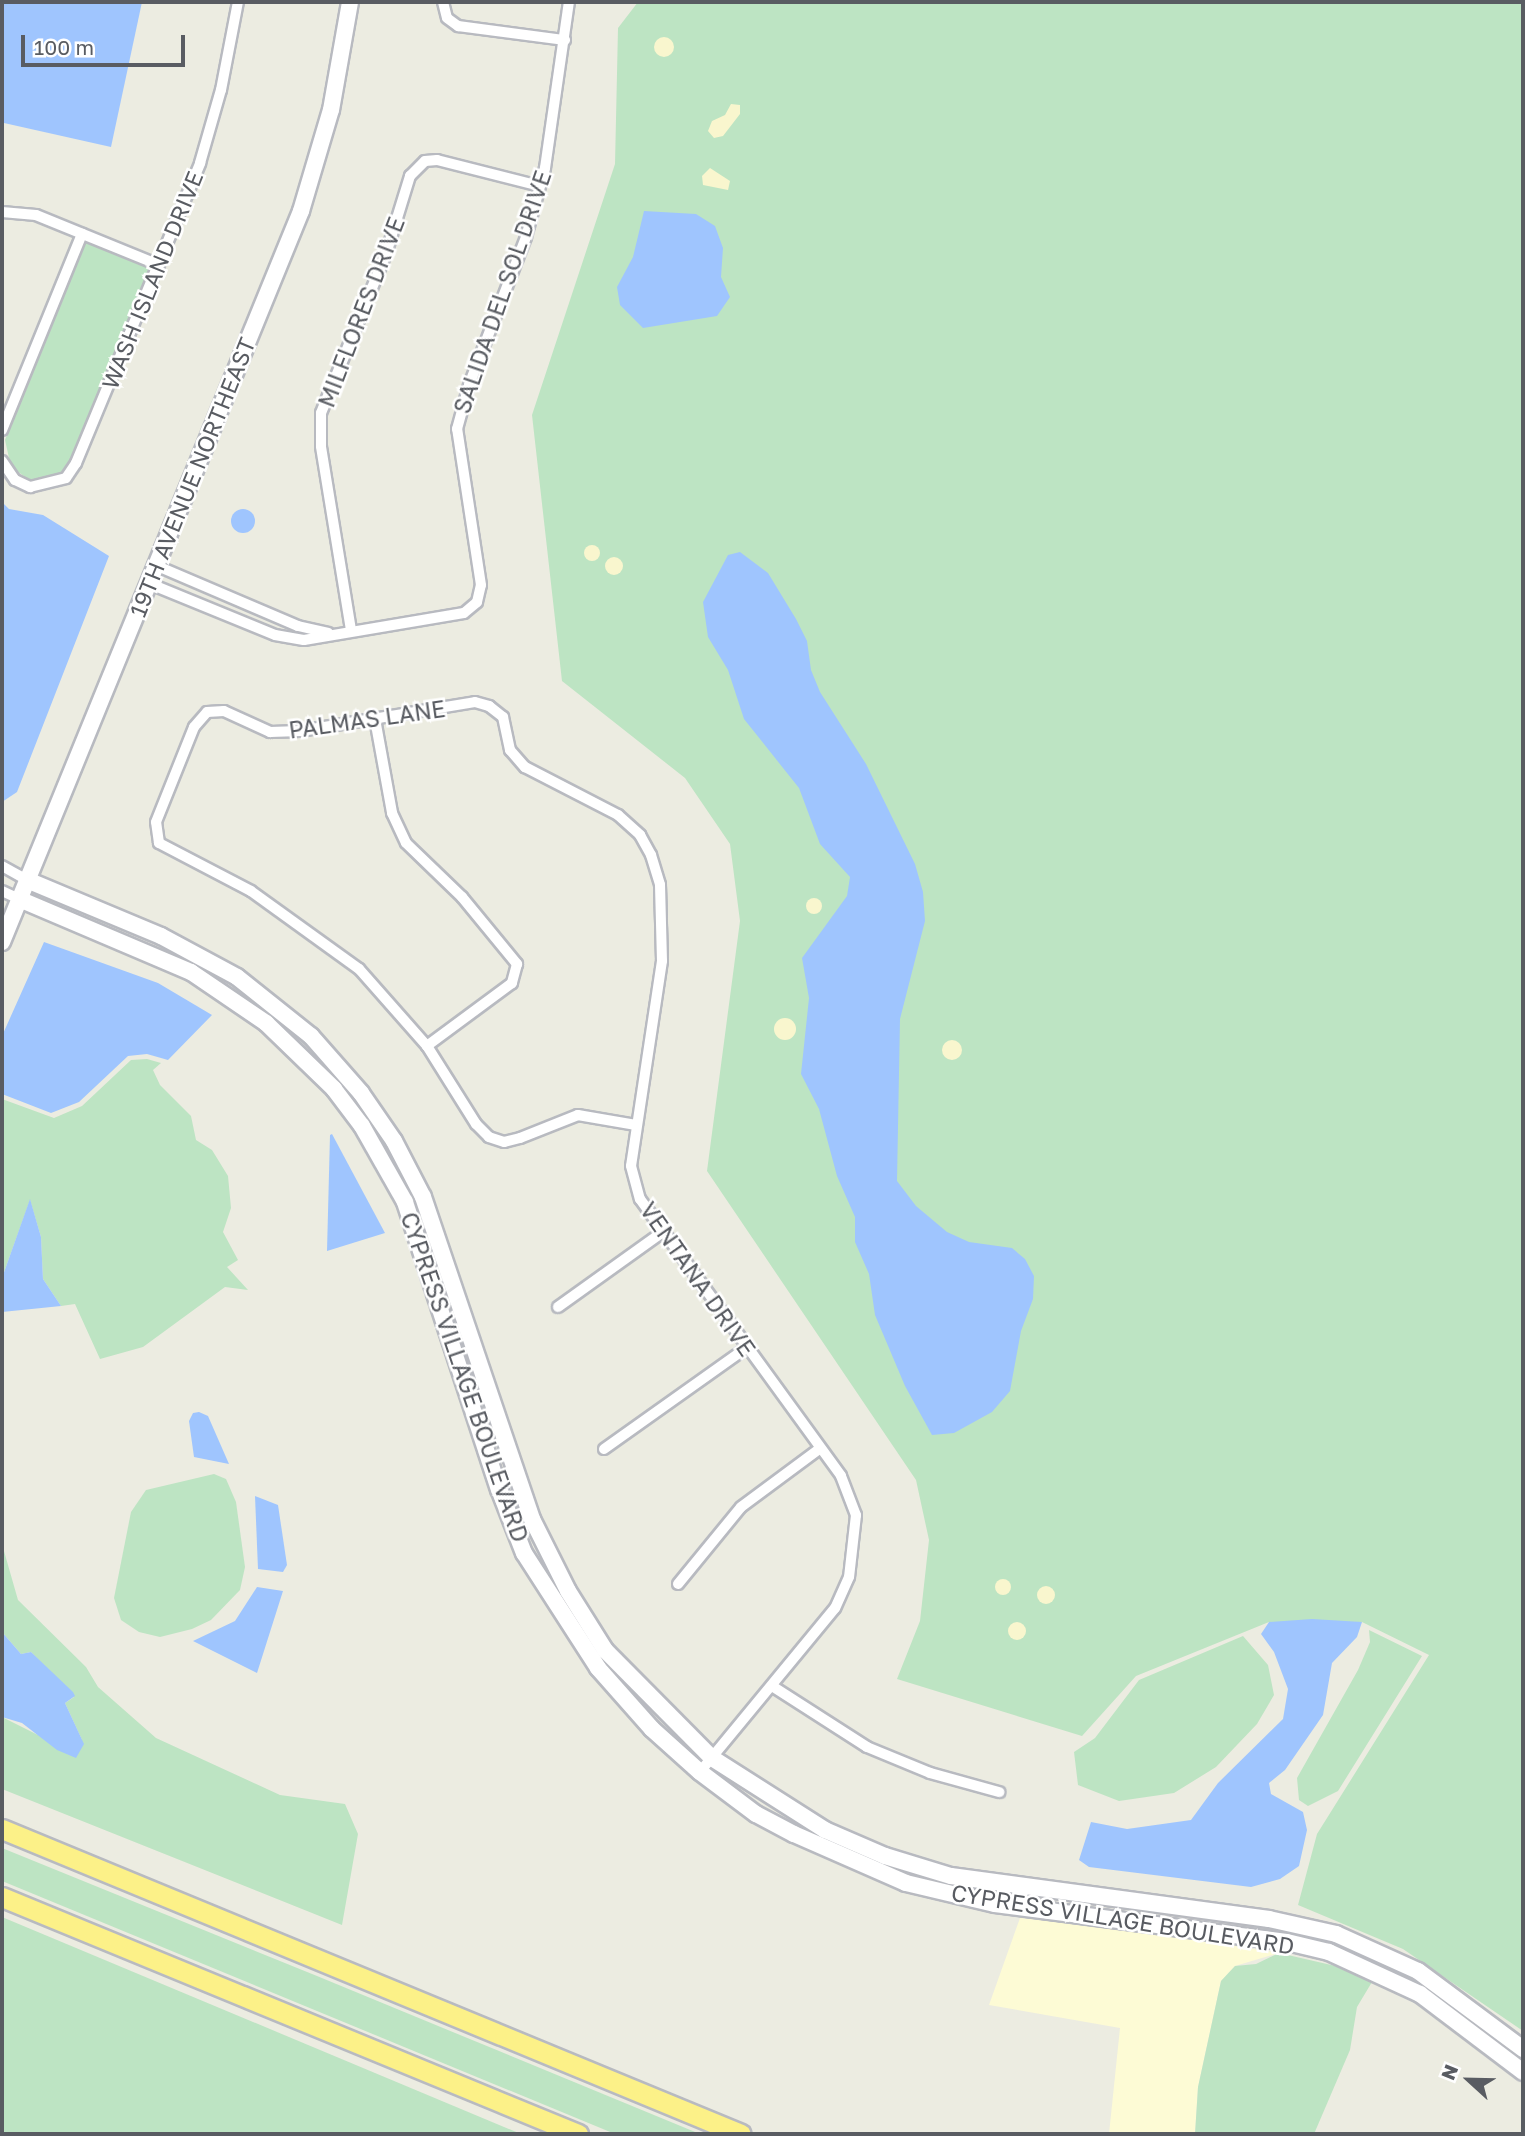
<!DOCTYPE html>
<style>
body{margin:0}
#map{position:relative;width:1525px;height:2136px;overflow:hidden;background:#ecece1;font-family:"Golos Text",sans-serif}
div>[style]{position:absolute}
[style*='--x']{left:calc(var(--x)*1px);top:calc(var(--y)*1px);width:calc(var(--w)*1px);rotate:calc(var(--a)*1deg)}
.commercial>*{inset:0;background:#fdfbd5}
.green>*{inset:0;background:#bde4c3}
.sand>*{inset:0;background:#f9f6ce}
.round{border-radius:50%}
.water>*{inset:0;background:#9fc5fe}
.roads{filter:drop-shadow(2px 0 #b8bac0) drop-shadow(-2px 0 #b8bac0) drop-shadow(0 2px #b8bac0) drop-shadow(0 -2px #b8bac0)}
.street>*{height:10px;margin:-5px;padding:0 5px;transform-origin:5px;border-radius:5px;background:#fff}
.secondary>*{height:16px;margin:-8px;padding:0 8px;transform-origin:8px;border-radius:8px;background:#fff}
.highway>*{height:19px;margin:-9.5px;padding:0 9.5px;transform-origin:9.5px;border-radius:9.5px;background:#fcf188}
span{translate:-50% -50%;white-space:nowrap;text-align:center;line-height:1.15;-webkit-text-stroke:5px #fff;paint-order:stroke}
.street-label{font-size:23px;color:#595c62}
.frame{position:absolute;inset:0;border:4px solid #595c62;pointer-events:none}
.north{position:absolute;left:1434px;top:2045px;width:70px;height:70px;-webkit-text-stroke:5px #fff;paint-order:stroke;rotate:292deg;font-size:19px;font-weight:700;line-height:28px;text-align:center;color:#595c62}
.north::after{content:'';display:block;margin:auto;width:24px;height:32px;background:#595c62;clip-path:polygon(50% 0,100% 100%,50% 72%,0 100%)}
.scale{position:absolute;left:21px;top:35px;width:164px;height:32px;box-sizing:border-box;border:4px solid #595c62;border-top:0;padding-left:9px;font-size:21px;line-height:24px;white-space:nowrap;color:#595c62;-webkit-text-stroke:5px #fff;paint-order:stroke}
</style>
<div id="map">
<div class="commercial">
<i style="clip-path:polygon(1020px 1918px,1140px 1931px,1279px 1953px,1235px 1966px,1221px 1981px,1198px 2087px,1195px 2134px,1109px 2134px,1120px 2028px,989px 2005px)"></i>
</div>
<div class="green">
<i style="clip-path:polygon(638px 2px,1523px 2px,1523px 2031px,1403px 1949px,1298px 1905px,1317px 1834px,1429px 1655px,1362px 1622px,1269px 1622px,1136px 1676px,1082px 1736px,897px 1679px,920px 1621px,929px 1540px,916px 1480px,707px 1171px,740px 921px,730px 844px,685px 778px,562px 681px,532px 415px,615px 164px,618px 28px)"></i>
<i style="clip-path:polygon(86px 242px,150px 268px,70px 460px,62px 473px,31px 481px,11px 467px,5px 440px)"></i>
<i style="clip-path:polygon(147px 1059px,161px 1063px,153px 1070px,160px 1085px,191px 1116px,196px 1140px,212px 1150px,228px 1176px,231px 1208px,223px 1232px,238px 1260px,227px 1267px,248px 1290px,225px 1287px,143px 1347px,100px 1359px,75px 1304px,61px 1306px,43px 1279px,41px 1237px,30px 1200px,2px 1278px,2px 1099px,54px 1118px,82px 1106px,131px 1060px)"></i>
<i style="clip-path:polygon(214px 1474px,226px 1479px,236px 1502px,245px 1567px,240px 1590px,211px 1620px,192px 1629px,160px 1637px,139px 1632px,121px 1620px,114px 1598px,131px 1512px,146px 1490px)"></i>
<i style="clip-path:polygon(2px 1544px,18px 1600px,86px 1667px,98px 1687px,156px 1738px,280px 1795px,345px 1804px,358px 1834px,342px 1925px,2px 1789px,2px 1717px,46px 1739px,82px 1740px,65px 1703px,74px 1697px,31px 1652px,21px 1654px,2px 1632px)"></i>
<i style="clip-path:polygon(1369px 1630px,1422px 1656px,1338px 1791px,1308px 1806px,1299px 1800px,1297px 1778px,1358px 1670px,1370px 1642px)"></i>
<i style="clip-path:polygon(1243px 1636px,1268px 1665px,1274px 1695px,1257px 1724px,1216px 1767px,1174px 1793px,1119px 1801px,1078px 1785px,1074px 1752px,1095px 1738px,1139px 1680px)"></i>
<i style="clip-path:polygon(2px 1848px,317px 1976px,700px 2134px,615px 2134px,2px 1881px)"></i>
<i style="clip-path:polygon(2px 1917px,521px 2134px,2px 2134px)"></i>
<i style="clip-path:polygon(1279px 1953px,1340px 1967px,1372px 1982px,1357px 2007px,1350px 2050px,1314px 2134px,1195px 2134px,1198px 2087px,1221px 1981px,1235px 1966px,1256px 1964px)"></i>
</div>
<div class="sand">
<i class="round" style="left:654px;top:37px;width:20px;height:20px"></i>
<i style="clip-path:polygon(731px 104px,740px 105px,740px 114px,723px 136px,714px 138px,708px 131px,712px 121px,725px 115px)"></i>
<i style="clip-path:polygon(710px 168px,730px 181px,728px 190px,703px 185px,702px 176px)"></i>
<i class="round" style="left:584px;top:545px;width:16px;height:16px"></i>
<i class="round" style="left:605px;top:557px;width:18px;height:18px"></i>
<i class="round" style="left:806px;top:898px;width:16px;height:16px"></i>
<i class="round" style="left:774px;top:1018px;width:22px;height:22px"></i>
<i class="round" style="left:942px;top:1040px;width:20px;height:20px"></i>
<i class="round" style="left:995px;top:1579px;width:16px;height:16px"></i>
<i class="round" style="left:1037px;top:1586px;width:18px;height:18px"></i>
<i class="round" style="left:1008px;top:1622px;width:18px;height:18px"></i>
</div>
<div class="water">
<i style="clip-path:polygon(2px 2px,142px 2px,111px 147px,4px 123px)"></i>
<i style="clip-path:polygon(644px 211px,696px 214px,715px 226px,723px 248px,721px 277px,730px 297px,717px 316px,643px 328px,620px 305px,617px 287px,633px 257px)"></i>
<i style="clip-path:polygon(2px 502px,9px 509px,43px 515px,109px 556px,17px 792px,2px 802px)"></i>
<i class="round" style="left:231px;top:509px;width:24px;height:24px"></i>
<i style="clip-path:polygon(740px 552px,768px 573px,796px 619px,807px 641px,811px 670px,820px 692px,866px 764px,915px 864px,923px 892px,925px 921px,900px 1019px,897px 1181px,916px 1206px,947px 1232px,969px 1242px,1012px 1248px,1025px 1259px,1034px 1276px,1033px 1299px,1021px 1331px,1010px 1391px,992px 1412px,954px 1433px,932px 1435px,905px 1386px,875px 1315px,869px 1274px,855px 1242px,855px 1217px,837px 1176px,819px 1109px,801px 1074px,809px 998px,802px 958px,847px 896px,850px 877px,820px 844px,799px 788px,744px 719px,728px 670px,708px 637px,703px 602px,728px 555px)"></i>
<i style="clip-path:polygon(44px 942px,158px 983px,212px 1015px,168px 1060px,147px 1054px,128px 1056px,79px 1102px,51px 1113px,2px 1094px,2px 1036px)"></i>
<i style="clip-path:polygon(332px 1134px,385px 1233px,327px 1251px,330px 1135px)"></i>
<i style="clip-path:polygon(30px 1199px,41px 1237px,43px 1279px,61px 1306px,2px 1312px,2px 1278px)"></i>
<i style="clip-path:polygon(199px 1412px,208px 1416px,229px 1464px,194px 1457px,189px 1421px,193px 1413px)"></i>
<i style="clip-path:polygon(255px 1496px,278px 1505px,287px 1565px,283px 1572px,258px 1569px)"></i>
<i style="clip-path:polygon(257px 1587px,283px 1591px,257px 1673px,193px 1641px,235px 1621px)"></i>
<i style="clip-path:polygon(1312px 1619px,1362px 1622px,1357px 1637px,1332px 1663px,1323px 1715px,1285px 1770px,1269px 1783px,1271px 1794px,1303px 1812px,1307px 1830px,1299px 1866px,1280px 1879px,1251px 1887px,1089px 1867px,1079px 1860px,1091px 1822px,1127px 1829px,1191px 1820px,1218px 1783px,1283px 1719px,1288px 1689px,1274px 1652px,1261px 1634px,1269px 1622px)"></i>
<i style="clip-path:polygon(2px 1632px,21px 1654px,31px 1652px,73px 1692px,75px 1696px,65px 1703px,84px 1744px,76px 1758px,57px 1750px,22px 1723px,2px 1717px)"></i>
</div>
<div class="roads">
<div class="street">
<i style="--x:443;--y:2;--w:16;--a:76"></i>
<i style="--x:447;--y:18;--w:14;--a:36"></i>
<i style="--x:458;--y:26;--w:108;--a:7.5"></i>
<i style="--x:2;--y:212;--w:34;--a:5"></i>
<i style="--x:36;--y:215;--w:133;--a:22.1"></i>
<i style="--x:2;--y:430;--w:212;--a:-67.8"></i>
<i style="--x:2;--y:461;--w:23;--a:56"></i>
<i style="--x:15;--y:480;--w:17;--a:25"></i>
<i style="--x:30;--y:487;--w:37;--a:-14"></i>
<i style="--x:66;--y:478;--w:18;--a:-56"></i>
<i style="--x:76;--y:463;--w:325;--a:-67.5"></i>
<i style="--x:200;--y:163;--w:76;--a:-74"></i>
<i style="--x:221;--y:90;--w:90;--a:-79.1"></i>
<i style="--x:155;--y:565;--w:155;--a:23.1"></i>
<i style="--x:298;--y:626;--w:31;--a:13"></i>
<i style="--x:148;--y:583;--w:137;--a:22.3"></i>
<i style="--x:275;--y:635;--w:29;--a:10"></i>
<i style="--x:304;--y:640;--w:162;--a:-9.6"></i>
<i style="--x:464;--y:613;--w:17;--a:-40"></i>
<i style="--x:477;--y:602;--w:17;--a:-77"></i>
<i style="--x:481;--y:585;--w:158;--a:-98.7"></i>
<i style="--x:457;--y:429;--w:46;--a:-74.7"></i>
<i style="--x:469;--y:385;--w:159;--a:-68.9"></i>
<i style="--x:526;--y:237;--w:72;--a:-74.6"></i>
<i style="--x:545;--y:168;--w:168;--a:-81.8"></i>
<i style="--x:351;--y:630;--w:186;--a:-99.3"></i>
<i style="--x:321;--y:446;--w:33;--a:-90"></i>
<i style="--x:321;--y:413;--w:172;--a:-67.8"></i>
<i style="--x:386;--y:254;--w:82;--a:-72.9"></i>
<i style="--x:410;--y:176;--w:21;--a:-45"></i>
<i style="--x:425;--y:161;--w:12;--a:-5"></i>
<i style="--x:437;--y:160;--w:106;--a:14.2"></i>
<i style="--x:375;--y:719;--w:96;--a:79.7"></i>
<i style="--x:392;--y:813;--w:33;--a:65"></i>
<i style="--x:406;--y:843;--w:78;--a:44"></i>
<i style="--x:462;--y:897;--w:87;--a:50.6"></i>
<i style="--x:517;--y:964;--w:20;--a:105"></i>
<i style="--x:512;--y:983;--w:106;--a:143.5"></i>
<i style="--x:2;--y:866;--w:29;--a:29"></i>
<i style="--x:2;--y:891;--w:19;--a:25"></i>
<i style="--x:636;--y:1125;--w:59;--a:-170.2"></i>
<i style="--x:578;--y:1115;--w:62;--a:158.4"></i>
<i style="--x:520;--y:1138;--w:16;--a:166"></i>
<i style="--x:504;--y:1142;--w:16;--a:-162"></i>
<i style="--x:489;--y:1137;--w:18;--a:-135"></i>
<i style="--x:476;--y:1124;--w:92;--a:-122.1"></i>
<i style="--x:427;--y:1046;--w:103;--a:-131.4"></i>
<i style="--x:359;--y:969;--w:133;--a:-144.2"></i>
<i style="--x:251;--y:891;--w:104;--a:-152.4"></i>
<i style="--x:159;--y:843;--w:21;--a:-98"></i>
<i style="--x:156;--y:822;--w:102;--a:-68.2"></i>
<i style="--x:194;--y:727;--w:20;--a:-49"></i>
<i style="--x:207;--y:712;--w:17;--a:-3"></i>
<i style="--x:224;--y:711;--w:51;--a:24.5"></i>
<i style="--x:270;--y:732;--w:30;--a:-2"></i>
<i style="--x:300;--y:731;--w:177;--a:-9.4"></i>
<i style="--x:475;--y:702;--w:15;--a:16"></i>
<i style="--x:489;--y:706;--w:18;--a:38"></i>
<i style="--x:503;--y:717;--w:34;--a:78"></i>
<i style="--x:510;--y:750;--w:23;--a:49"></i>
<i style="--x:525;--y:767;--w:105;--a:27.3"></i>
<i style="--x:618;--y:815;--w:30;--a:42"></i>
<i style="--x:640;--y:835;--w:23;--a:61"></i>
<i style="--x:651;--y:855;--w:31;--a:73"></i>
<i style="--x:660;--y:885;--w:76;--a:88.5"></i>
<i style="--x:662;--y:961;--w:207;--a:98.6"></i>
<i style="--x:631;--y:1166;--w:34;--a:75"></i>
<i style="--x:640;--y:1199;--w:342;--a:54"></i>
<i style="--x:841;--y:1476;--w:42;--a:69"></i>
<i style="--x:856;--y:1515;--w:62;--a:96.4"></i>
<i style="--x:849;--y:1577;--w:34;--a:114"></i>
<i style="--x:835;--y:1608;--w:212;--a:129.5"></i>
<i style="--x:558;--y:1307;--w:130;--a:-35.6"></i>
<i style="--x:604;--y:1449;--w:174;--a:-35.4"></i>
<i style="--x:678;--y:1584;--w:99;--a:-50.7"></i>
<i style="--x:741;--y:1507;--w:97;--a:-36.6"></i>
<i style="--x:772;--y:1686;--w:113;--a:32.7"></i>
<i style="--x:867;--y:1747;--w:68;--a:22.4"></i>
<i style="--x:930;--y:1773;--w:72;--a:15.4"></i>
</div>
<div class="secondary">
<i style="--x:27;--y:880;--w:145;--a:22.7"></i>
<i style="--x:161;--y:936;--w:86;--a:28.3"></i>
<i style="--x:237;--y:977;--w:95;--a:38.6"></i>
<i style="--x:311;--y:1036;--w:76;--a:48.7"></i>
<i style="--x:361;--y:1093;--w:58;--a:55.5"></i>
<i style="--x:394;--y:1141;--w:63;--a:62.6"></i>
<i style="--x:423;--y:1197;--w:340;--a:71.3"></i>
<i style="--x:532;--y:1519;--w:80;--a:63.4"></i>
<i style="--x:568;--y:1591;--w:70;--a:57.9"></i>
<i style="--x:605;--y:1650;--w:152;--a:45.3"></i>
<i style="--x:712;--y:1758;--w:134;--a:32.5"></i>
<i style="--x:825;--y:1830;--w:65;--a:23.4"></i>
<i style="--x:885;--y:1856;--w:69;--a:16.9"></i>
<i style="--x:951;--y:1876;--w:321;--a:7.7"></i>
<i style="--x:1269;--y:1919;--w:69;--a:12.6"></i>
<i style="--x:1336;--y:1934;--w:90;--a:24.3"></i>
<i style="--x:1418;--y:1971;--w:131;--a:36.6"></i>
<i style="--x:19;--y:899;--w:187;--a:23"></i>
<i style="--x:191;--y:972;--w:91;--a:34.2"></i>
<i style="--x:266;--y:1023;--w:95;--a:44.1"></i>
<i style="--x:334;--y:1089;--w:46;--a:52.9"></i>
<i style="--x:362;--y:1126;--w:87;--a:60.5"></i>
<i style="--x:405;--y:1202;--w:302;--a:71.9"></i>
<i style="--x:499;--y:1489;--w:69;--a:68.7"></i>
<i style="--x:524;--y:1553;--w:137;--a:57.2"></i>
<i style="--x:598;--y:1668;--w:81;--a:48.5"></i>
<i style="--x:652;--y:1729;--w:64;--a:41.9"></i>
<i style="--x:700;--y:1772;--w:70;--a:36.9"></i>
<i style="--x:756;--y:1814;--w:43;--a:27.8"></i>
<i style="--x:794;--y:1834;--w:122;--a:23.6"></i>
<i style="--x:906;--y:1883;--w:91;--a:13.3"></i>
<i style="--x:995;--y:1904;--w:294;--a:7.4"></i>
<i style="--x:1287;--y:1942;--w:43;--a:13.4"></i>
<i style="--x:1329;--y:1952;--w:100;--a:24.8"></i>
<i style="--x:1420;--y:1994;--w:129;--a:37.1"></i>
<i style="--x:2;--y:942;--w:790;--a:-67.75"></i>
<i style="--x:301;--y:211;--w:105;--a:-73.5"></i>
<i style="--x:331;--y:110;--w:110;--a:-80"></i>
</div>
<div class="highway">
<i style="--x:2;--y:1829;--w:799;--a:22.43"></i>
<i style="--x:2;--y:1897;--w:623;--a:22.37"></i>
</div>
</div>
<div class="street-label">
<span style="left:152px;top:280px;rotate:-68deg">WASH ISLAND DRIVE</span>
<span style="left:502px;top:292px;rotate:-71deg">SALIDA DEL SOL DRIVE</span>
<span style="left:361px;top:312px;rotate:-69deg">MILFLORES DRIVE</span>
<span style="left:192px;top:477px;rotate:-68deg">19TH AVENUE NORTHEAST</span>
<span style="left:367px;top:719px;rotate:-8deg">PALMAS LANE</span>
<span style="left:698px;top:1279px;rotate:55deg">VENTANA DRIVE</span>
<span style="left:465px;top:1377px;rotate:71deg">CYPRESS VILLAGE BOULEVARD</span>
<span style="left:1123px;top:1919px;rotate:9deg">CYPRESS VILLAGE BOULEVARD</span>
</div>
<div class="frame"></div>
<div class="north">N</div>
<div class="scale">100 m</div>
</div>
